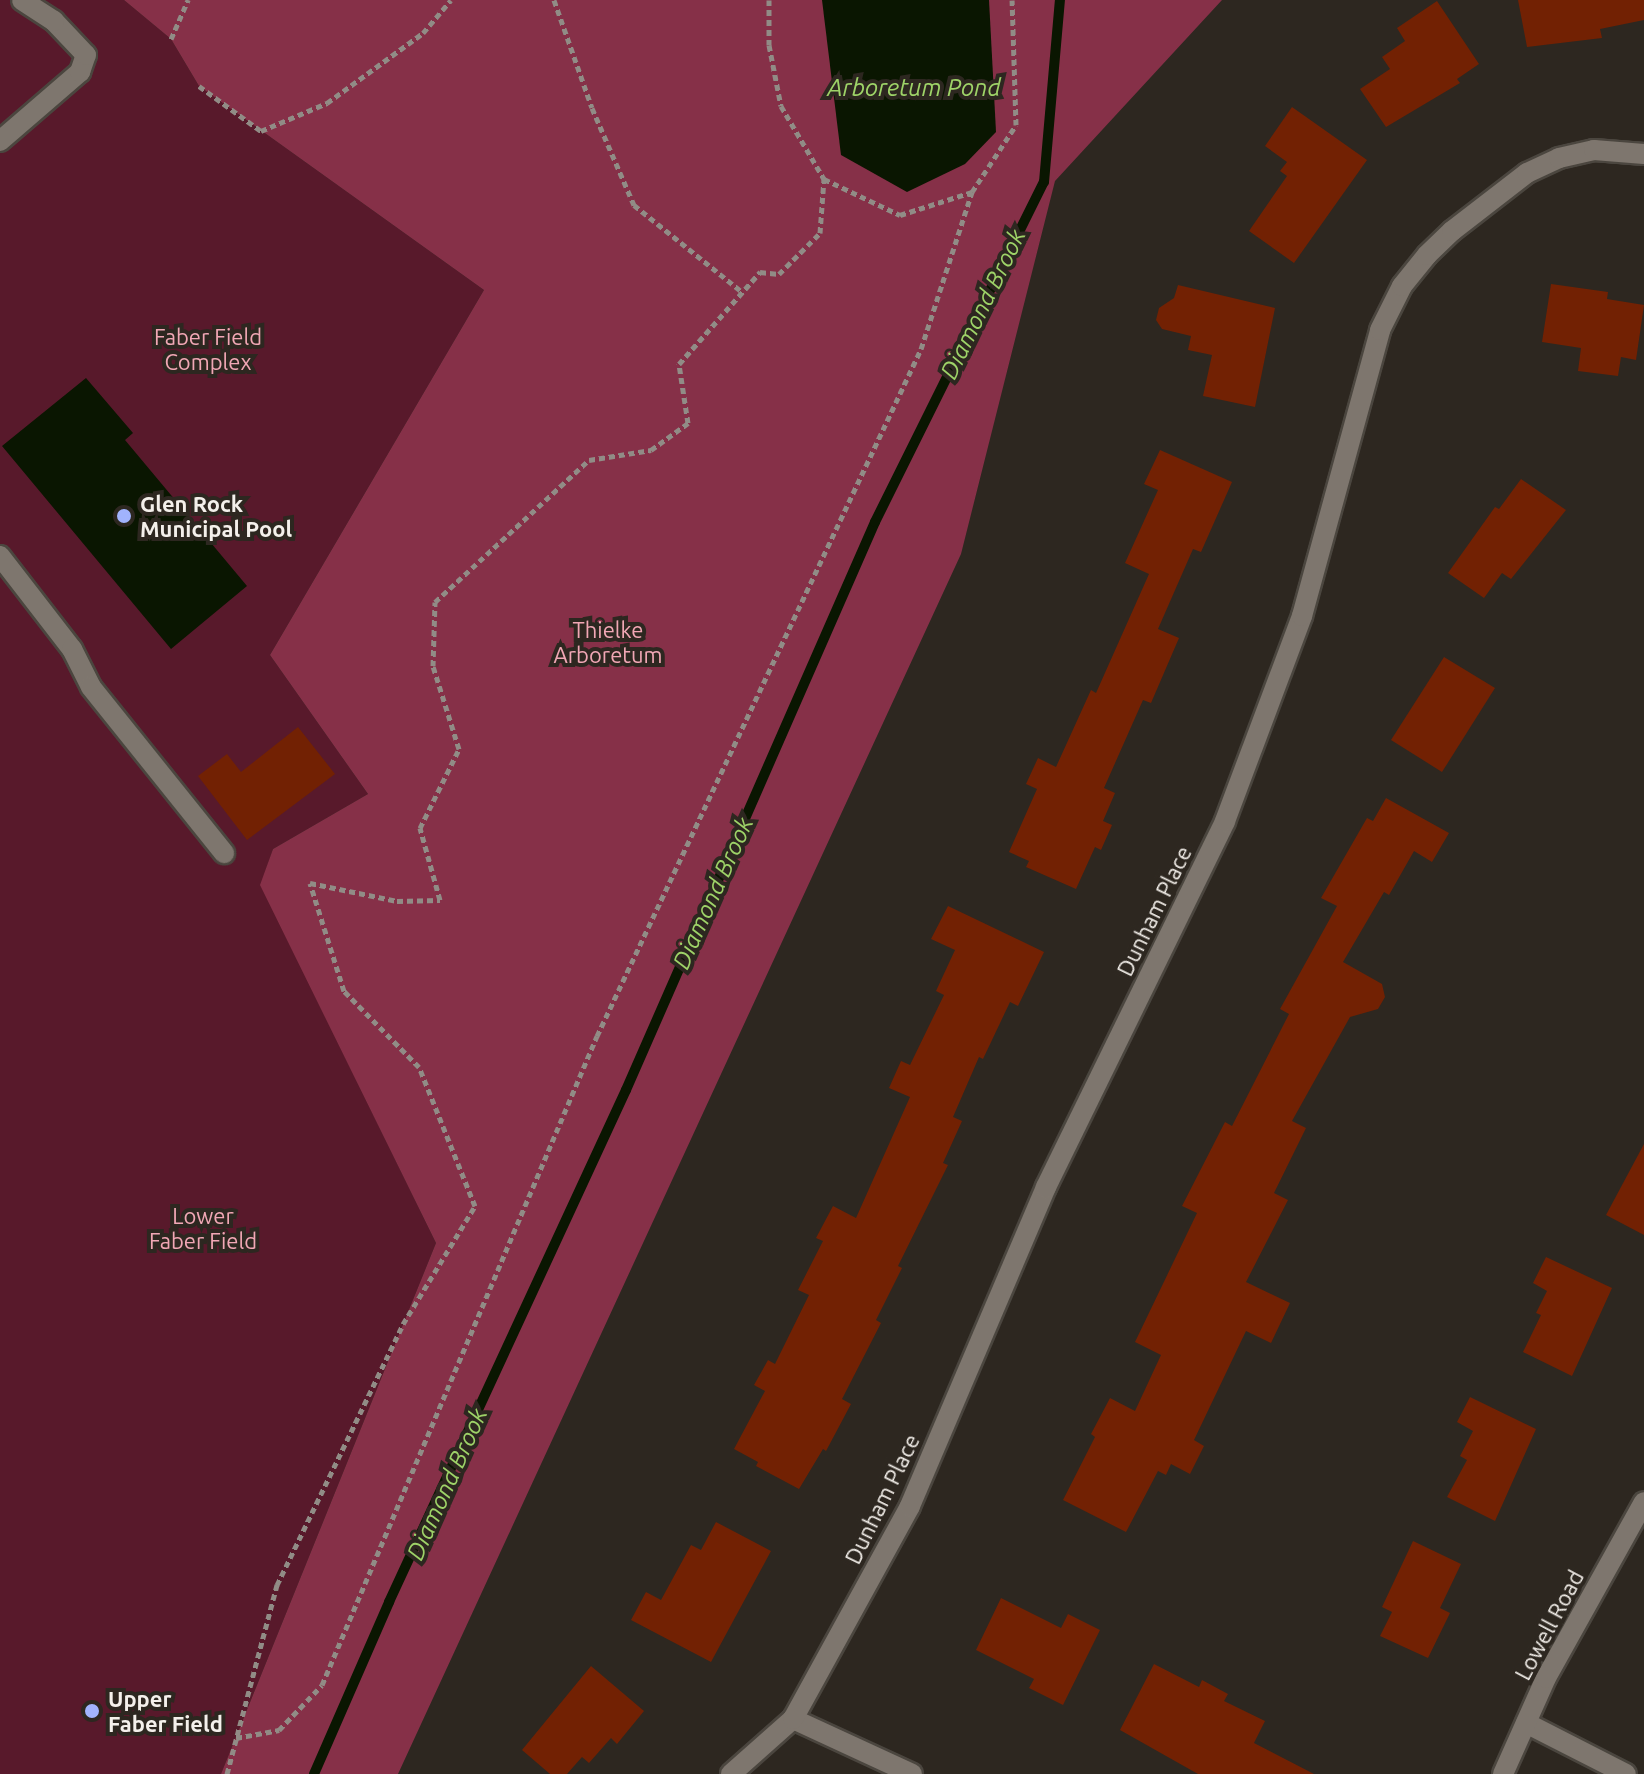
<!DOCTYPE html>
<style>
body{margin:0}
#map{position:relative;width:1644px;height:1774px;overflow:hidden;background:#2d2720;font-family:Ubuntu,sans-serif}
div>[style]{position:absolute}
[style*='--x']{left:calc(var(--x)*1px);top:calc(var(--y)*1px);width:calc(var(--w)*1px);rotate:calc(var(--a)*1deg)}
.green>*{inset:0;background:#58192b}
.forest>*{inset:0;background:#863048}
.water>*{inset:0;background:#0a1601}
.stream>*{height:10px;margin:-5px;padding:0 5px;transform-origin:5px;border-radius:5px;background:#0a1601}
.building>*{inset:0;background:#722103}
.path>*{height:5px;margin-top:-2.5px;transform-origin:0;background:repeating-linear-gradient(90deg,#918c86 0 6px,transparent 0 10px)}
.roads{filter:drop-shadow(2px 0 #4b463f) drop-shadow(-2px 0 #4b463f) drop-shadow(0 2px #4b463f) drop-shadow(0 -2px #4b463f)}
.lane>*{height:20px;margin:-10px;padding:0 10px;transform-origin:10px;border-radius:10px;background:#7e766e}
.street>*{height:20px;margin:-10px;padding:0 10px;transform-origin:10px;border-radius:10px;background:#7e766e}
.dots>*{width:22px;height:22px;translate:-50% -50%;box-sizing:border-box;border:4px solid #2d2720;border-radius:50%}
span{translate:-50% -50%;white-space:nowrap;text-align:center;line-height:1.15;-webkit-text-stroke:8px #2d2720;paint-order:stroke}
.park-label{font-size:22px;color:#f1a7b5}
.poi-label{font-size:22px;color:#f4f0eb;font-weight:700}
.left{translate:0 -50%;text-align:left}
.street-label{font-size:22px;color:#f4f0eb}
.water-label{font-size:24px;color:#9ed368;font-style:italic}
</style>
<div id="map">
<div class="green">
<i style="clip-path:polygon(0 0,124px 0,171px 39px,199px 86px,484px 290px,270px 655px,368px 794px,273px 849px,261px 885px,436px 1243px,221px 1774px,0 1774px)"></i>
</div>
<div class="forest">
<i style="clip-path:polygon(124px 0,1222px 0,1055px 181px,961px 554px,398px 1774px,221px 1774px,436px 1243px,260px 885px,273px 849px,368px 794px,270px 655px,484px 290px,199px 86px,171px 39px)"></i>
</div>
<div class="water">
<i style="clip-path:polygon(822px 0,989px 0,996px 132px,965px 164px,907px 192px,841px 155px)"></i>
<i style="clip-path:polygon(86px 378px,133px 433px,125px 440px,247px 586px,171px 649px,2px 446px)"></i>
</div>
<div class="stream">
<i style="--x:314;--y:1774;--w:188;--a:-66.4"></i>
<i style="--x:389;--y:1602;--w:564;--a:-65.16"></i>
<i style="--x:626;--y:1090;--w:620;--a:-66.33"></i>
<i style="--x:875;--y:522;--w:380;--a:-63.6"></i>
<i style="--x:1044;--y:182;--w:183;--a:-85"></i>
</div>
<div class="building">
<i style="clip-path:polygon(1518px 0,1644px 0,1644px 20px,1600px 29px,1602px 38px,1527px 47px)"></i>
<i style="clip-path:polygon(1437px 1px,1479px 64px,1457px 79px,1460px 83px,1386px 127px,1360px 89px,1390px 69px,1382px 57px,1405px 41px,1397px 28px)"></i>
<i style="clip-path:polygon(1292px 107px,1367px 160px,1294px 263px,1249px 231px,1287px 176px,1280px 171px,1287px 162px,1265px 146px)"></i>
<i style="clip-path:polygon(1551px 284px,1608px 292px,1607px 299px,1644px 305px,1636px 360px,1621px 357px,1618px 376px,1578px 371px,1581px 348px,1542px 342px)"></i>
<i style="clip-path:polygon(1178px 285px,1275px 308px,1255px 407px,1203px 396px,1212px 355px,1188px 350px,1191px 336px,1162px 329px,1156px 320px,1159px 308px,1174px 298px)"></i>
<i style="clip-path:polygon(1160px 450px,1232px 482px,1201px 552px,1193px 549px,1158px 629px,1179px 638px,1151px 703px,1143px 700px,1104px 788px,1115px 793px,1103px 821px,1112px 825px,1101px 850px,1095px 847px,1076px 889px,1026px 867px,1029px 861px,1009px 852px,1037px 789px,1026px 784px,1038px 758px,1056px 767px,1091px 690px,1096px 693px,1149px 574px,1125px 563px,1158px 490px,1144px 484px)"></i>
<i style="clip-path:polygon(1521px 479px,1566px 510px,1511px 579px,1502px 573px,1484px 598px,1448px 573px,1495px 507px,1499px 509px)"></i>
<i style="clip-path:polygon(1444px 657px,1495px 688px,1442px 772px,1391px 740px)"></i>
<i style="clip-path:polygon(298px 727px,335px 774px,247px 840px,198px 776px,227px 754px,241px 772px)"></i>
<i style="clip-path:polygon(1386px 798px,1449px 833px,1432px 862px,1414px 851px,1389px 895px,1384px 892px,1343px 962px,1382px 984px,1385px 997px,1378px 1009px,1350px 1017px,1292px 1121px,1306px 1128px,1274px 1193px,1288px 1200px,1246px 1282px,1290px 1303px,1271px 1343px,1246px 1331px,1194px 1440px,1204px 1446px,1190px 1474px,1171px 1464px,1166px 1475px,1158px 1471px,1126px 1532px,1063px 1500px,1095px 1437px,1091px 1434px,1110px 1398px,1135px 1411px,1161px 1355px,1135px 1342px,1197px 1213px,1182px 1206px,1225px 1122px,1232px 1126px,1289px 1014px,1280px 1009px,1337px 906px,1321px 898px,1367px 818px,1373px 821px)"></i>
<i style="clip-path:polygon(948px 906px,1044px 952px,1018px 1006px,1010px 1002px,983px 1059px,979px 1057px,953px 1117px,962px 1121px,943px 1163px,948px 1165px,898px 1266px,902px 1268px,876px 1320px,881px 1323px,842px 1399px,851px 1404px,826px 1451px,823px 1449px,799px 1489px,756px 1466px,758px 1462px,734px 1449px,765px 1391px,754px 1385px,768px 1360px,775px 1364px,809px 1295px,798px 1290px,823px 1241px,816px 1238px,833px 1206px,856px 1218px,910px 1097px,889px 1088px,901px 1061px,910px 1065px,944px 995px,936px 991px,955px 950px,931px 939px)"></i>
<i style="clip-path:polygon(1644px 1144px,1644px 1235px,1606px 1215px)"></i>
<i style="clip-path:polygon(1546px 1257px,1612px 1288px,1572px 1376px,1523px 1352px,1541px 1315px,1536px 1313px,1547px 1291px,1533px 1283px)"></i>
<i style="clip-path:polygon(1470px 1397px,1536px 1429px,1495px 1521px,1447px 1497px,1467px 1460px,1460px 1456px,1473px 1431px,1457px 1422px)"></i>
<i style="clip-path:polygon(716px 1522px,771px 1551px,711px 1662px,631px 1620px,646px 1592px,661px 1600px,691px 1545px,701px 1550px)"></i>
<i style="clip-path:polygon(1413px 1541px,1461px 1564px,1440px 1608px,1450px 1613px,1428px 1658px,1380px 1636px,1392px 1612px,1382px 1607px)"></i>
<i style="clip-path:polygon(1001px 1598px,1061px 1628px,1068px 1614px,1100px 1630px,1063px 1705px,1029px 1688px,1034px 1679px,976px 1650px)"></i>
<i style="clip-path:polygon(1154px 1664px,1199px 1687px,1202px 1680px,1228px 1694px,1224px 1701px,1265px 1721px,1254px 1743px,1314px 1774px,1198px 1774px,1120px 1730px)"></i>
<i style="clip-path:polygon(591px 1666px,644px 1711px,617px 1744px,611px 1738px,589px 1763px,582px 1757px,567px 1774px,550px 1774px,522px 1750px)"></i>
</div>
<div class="path">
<i style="--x:554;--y:0;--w:114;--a:70.6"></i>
<i style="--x:592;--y:108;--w:106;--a:66.6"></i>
<i style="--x:634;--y:205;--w:137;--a:38.8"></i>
<i style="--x:769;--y:0;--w:45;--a:90"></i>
<i style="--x:769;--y:45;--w:62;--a:78.9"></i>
<i style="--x:781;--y:106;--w:85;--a:59.5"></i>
<i style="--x:824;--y:179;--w:84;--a:25.3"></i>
<i style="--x:900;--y:215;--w:76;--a:-17.7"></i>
<i style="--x:972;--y:192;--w:80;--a:-56.7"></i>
<i style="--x:1016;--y:125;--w:125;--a:-91.8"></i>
<i style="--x:171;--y:39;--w:43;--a:-66.4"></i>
<i style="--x:199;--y:86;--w:77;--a:36"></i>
<i style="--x:261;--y:131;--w:72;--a:-23"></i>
<i style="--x:327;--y:103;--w:119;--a:-36.1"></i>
<i style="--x:423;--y:33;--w:43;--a:-49.7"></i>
<i style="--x:236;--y:1738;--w:44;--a:-10.5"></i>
<i style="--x:279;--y:1730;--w:62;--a:-46.3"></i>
<i style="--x:322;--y:1685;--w:705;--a:-67.04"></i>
<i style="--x:597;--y:1036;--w:760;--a:-64.75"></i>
<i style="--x:921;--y:349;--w:165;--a:-72"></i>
<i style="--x:227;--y:1774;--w:196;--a:-75.2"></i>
<i style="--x:277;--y:1585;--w:290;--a:-64.2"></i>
<i style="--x:403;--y:1324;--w:138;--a:-58.6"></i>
<i style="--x:475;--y:1206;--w:150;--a:-111.9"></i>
<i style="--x:419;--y:1067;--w:107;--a:-134.6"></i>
<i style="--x:344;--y:991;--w:113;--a:-107.5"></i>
<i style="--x:310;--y:883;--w:89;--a:11.7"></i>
<i style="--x:397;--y:901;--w:43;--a:-1.3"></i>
<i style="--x:440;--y:900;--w:75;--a:-105.5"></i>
<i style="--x:420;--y:828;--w:88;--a:-63.7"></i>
<i style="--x:459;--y:749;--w:87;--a:-107.4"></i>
<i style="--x:433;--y:666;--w:64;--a:-88.2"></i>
<i style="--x:435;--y:602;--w:209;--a:-42.7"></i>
<i style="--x:589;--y:460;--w:63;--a:-9.2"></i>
<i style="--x:651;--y:450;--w:46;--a:-36.1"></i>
<i style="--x:688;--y:423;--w:60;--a:-98.7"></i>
<i style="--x:679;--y:364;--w:123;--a:-48.6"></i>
<i style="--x:760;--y:272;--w:19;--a:6"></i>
<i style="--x:779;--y:274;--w:58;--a:-45"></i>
<i style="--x:820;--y:233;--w:54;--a:-85.8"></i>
</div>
<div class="roads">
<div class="lane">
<i style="--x:0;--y:141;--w:106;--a:-40.8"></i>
<i style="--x:80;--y:72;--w:18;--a:-71"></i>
<i style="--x:86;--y:55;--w:47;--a:-133.3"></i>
<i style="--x:54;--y:21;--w:38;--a:-147"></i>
<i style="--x:0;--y:556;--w:118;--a:52.3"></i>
<i style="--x:72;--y:649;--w:42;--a:63.4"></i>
<i style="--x:91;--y:687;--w:213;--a:51.3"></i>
</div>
<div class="street">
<i style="--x:793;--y:1719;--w:131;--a:24.8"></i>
<i style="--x:1526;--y:1723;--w:112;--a:27"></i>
<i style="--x:731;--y:1774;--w:83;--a:-41.6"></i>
<i style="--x:793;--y:1719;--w:243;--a:-61.2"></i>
<i style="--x:910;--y:1506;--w:347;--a:-66.9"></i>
<i style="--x:1046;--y:1187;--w:407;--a:-63.9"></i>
<i style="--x:1225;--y:821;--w:219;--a:-69.4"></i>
<i style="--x:1302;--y:616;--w:296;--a:-74.7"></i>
<i style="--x:1380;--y:330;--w:49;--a:-63.4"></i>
<i style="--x:1402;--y:286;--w:40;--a:-51"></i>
<i style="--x:1427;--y:255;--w:35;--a:-44"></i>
<i style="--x:1452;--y:231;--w:95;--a:-37.7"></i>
<i style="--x:1527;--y:173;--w:35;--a:-25"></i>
<i style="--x:1559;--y:158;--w:36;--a:-13"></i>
<i style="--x:1594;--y:150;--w:50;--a:4.6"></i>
<i style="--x:1503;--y:1774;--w:105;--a:-65.9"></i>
<i style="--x:1546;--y:1678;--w:201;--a:-60.9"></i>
</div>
</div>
<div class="dots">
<i style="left:124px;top:516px;background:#a1b3fd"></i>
<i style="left:92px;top:1711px;background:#a1b3fd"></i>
</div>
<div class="park-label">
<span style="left:208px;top:349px">Faber Field<br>Complex</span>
<span style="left:608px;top:642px">Thielke<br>Arboretum</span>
<span style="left:203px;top:1228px">Lower<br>Faber Field</span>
</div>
<div class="poi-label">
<span class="left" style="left:140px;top:516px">Glen Rock<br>Municipal Pool</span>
<span class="left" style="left:108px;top:1711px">Upper<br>Faber Field</span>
</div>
<div class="street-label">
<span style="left:1154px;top:911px;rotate:-64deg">Dunham Place</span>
<span style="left:882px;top:1499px;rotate:-64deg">Dunham Place</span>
<span style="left:1549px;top:1625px;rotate:-62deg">Lowell Road</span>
</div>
<div class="water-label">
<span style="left:914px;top:88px">Arboretum Pond</span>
<span style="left:983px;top:304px;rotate:-64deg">Diamond Brook</span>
<span style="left:713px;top:893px;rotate:-66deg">Diamond Brook</span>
<span style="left:447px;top:1484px;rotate:-66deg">Diamond Brook</span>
</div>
</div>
